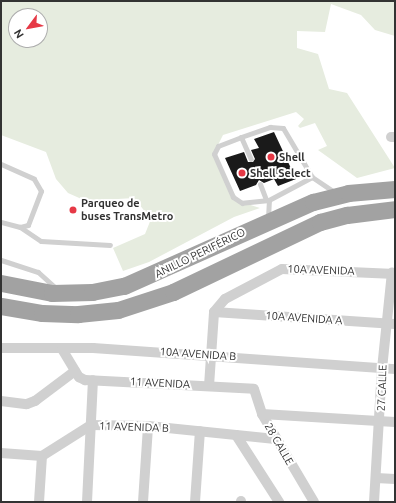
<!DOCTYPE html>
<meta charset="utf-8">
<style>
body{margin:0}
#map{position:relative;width:396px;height:503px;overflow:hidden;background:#fff;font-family:Ubuntu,sans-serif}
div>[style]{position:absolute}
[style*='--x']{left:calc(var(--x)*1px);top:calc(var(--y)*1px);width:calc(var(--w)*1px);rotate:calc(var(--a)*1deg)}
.green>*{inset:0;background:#e6ecdf}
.building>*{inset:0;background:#1a1a1a}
.service>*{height:5px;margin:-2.5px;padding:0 2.5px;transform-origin:2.5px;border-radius:2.5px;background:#d0d0d0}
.minor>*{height:10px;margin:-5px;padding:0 5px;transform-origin:5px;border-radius:5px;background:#d0d0d0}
.trunk>*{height:17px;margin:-8.5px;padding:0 8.5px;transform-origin:8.5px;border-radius:8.5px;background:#a2a2a2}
.dots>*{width:11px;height:11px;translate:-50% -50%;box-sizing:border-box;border:2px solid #fff;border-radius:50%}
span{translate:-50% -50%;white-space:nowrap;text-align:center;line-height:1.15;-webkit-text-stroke:4px #fff;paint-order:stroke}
.poi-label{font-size:11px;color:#333;font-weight:700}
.left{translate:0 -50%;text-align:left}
.street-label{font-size:11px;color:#333}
.frame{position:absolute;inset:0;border:2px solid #333;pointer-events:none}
.north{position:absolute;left:8px;top:8px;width:40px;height:40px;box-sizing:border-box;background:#fff;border:1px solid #adadad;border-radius:50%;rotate:238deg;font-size:11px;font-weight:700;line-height:16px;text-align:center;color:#333}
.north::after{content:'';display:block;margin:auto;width:14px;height:18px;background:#e63946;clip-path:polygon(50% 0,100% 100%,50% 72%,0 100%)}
</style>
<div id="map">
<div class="green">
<i style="clip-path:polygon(evenodd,1px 1px,395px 1px,395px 36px,375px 30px,361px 15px,331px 4px,325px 32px,297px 31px,297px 48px,318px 54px,329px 89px,347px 93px,395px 168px,357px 178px,318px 150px,327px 146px,315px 123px,300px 128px,298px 126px,304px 119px,296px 112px,223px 135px,214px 153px,238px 201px,260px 208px,234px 217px,149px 262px,123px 271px,113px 248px,145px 234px,151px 219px,134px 198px,86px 201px,68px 193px,56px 179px,46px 152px,1px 135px,1px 1px,16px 16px,40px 16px,40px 40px,16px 40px,16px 16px)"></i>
</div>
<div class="building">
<i style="clip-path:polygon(274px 132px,296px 179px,278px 186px,274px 179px,264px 183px,259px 180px,256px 185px,240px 191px,225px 158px,244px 152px,248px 162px,253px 162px,255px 159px,251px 150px,259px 148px,254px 139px)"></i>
</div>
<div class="service">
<i style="--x:241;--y:137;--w:24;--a:66"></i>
<i style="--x:1;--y:164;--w:36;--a:24"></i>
<i style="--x:34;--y:179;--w:14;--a:60"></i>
<i style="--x:41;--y:191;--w:36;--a:111"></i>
<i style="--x:28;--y:225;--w:8;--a:166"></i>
<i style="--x:20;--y:227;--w:20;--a:-165"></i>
<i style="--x:312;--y:177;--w:49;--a:151.9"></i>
<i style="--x:269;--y:200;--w:27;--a:174"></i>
<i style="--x:242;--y:203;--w:11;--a:-146"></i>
<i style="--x:233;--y:197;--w:47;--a:-113.8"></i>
<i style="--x:214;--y:154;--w:9;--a:-63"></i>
<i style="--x:218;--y:146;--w:25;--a:-21"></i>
<i style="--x:241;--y:137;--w:31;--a:-19"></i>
<i style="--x:270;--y:127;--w:13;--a:4"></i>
<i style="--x:283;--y:128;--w:57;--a:59.4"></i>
<i style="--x:312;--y:177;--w:27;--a:34"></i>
<i style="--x:260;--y:184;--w:17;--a:69"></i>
<i style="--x:268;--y:218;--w:18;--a:-87"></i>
<i style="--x:20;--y:227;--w:25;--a:34"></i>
<i style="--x:41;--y:241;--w:69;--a:3.3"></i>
<i style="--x:1;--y:260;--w:39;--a:18"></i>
<i style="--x:38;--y:272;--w:24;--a:42"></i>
</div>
<div class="minor">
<i style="--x:391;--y:137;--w:4;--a:0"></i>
<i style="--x:214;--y:312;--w:181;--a:3.8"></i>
<i style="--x:1;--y:348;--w:92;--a:0"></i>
<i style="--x:93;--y:348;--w:303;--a:4"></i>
<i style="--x:62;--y:349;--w:33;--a:59"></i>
<i style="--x:79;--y:377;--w:7;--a:27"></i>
<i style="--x:85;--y:380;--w:169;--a:3"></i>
<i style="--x:254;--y:389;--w:26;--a:72"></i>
<i style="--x:262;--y:414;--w:102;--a:59.4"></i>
<i style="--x:209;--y:386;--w:74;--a:-86.1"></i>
<i style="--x:214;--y:312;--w:17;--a:-50"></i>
<i style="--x:225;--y:299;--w:64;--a:-27.8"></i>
<i style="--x:282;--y:269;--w:113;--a:2.5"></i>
<i style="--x:1;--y:401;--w:26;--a:7"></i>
<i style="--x:27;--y:404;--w:9;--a:-21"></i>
<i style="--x:35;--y:401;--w:50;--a:-36.9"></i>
<i style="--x:262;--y:414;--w:133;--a:3.4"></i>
<i style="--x:236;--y:435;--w:80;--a:57.3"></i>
<i style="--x:1;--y:453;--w:41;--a:4.2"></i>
<i style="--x:42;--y:456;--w:58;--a:-32.3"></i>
<i style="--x:91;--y:425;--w:57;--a:1"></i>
<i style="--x:148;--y:426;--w:128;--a:5.8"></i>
<i style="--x:376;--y:478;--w:19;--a:3"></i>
<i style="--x:39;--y:502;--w:46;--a:-86.3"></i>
<i style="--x:87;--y:502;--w:122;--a:-87.2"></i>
<i style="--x:143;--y:502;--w:76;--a:-86.2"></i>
<i style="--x:195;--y:502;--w:71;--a:-86"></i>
<i style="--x:241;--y:502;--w:1;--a:-90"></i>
<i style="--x:374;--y:502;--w:133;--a:-86.6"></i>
<i style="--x:382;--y:369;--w:97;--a:-84.1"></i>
</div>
<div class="trunk">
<i style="--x:1;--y:283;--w:52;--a:11.1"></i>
<i style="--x:52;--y:293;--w:40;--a:-1.4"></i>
<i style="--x:92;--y:292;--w:33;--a:-11"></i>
<i style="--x:124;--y:286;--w:207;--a:-24"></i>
<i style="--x:313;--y:202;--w:36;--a:-14"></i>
<i style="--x:348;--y:193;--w:47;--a:-4.9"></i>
<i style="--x:1;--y:306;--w:42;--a:9.7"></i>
<i style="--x:42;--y:313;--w:36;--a:2"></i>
<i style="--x:78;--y:314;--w:40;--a:-5.7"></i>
<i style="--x:118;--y:310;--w:58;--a:-18.1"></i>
<i style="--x:173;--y:292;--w:163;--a:-25.5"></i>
<i style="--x:320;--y:222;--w:28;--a:-15"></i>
<i style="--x:347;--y:215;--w:48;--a:-7.1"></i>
</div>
<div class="dots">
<i style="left:271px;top:157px;background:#e63946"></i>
<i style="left:242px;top:173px;background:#e63946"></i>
<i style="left:73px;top:210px;background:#e63946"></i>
</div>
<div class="poi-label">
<span class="left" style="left:279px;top:157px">Shell</span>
<span class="left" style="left:250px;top:173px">Shell Select</span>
<span class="left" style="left:81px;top:210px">Parqueo de<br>buses TransMetro</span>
</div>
<div class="street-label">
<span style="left:200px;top:253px;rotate:-26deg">ANILLO PERIFÉRICO</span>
<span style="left:321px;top:270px;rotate:2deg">10A AVENIDA</span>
<span style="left:304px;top:318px;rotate:4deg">10A AVENIDA A</span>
<span style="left:198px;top:354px;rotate:4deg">10A AVENIDA B</span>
<span style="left:160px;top:383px;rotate:3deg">11 AVENIDA</span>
<span style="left:382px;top:388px;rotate:-88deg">27 CALLE</span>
<span style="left:134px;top:427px;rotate:2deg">11 AVENIDA B</span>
<span style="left:279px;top:444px;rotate:60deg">28 CALLE</span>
</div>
<div class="frame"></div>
<div class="north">N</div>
</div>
